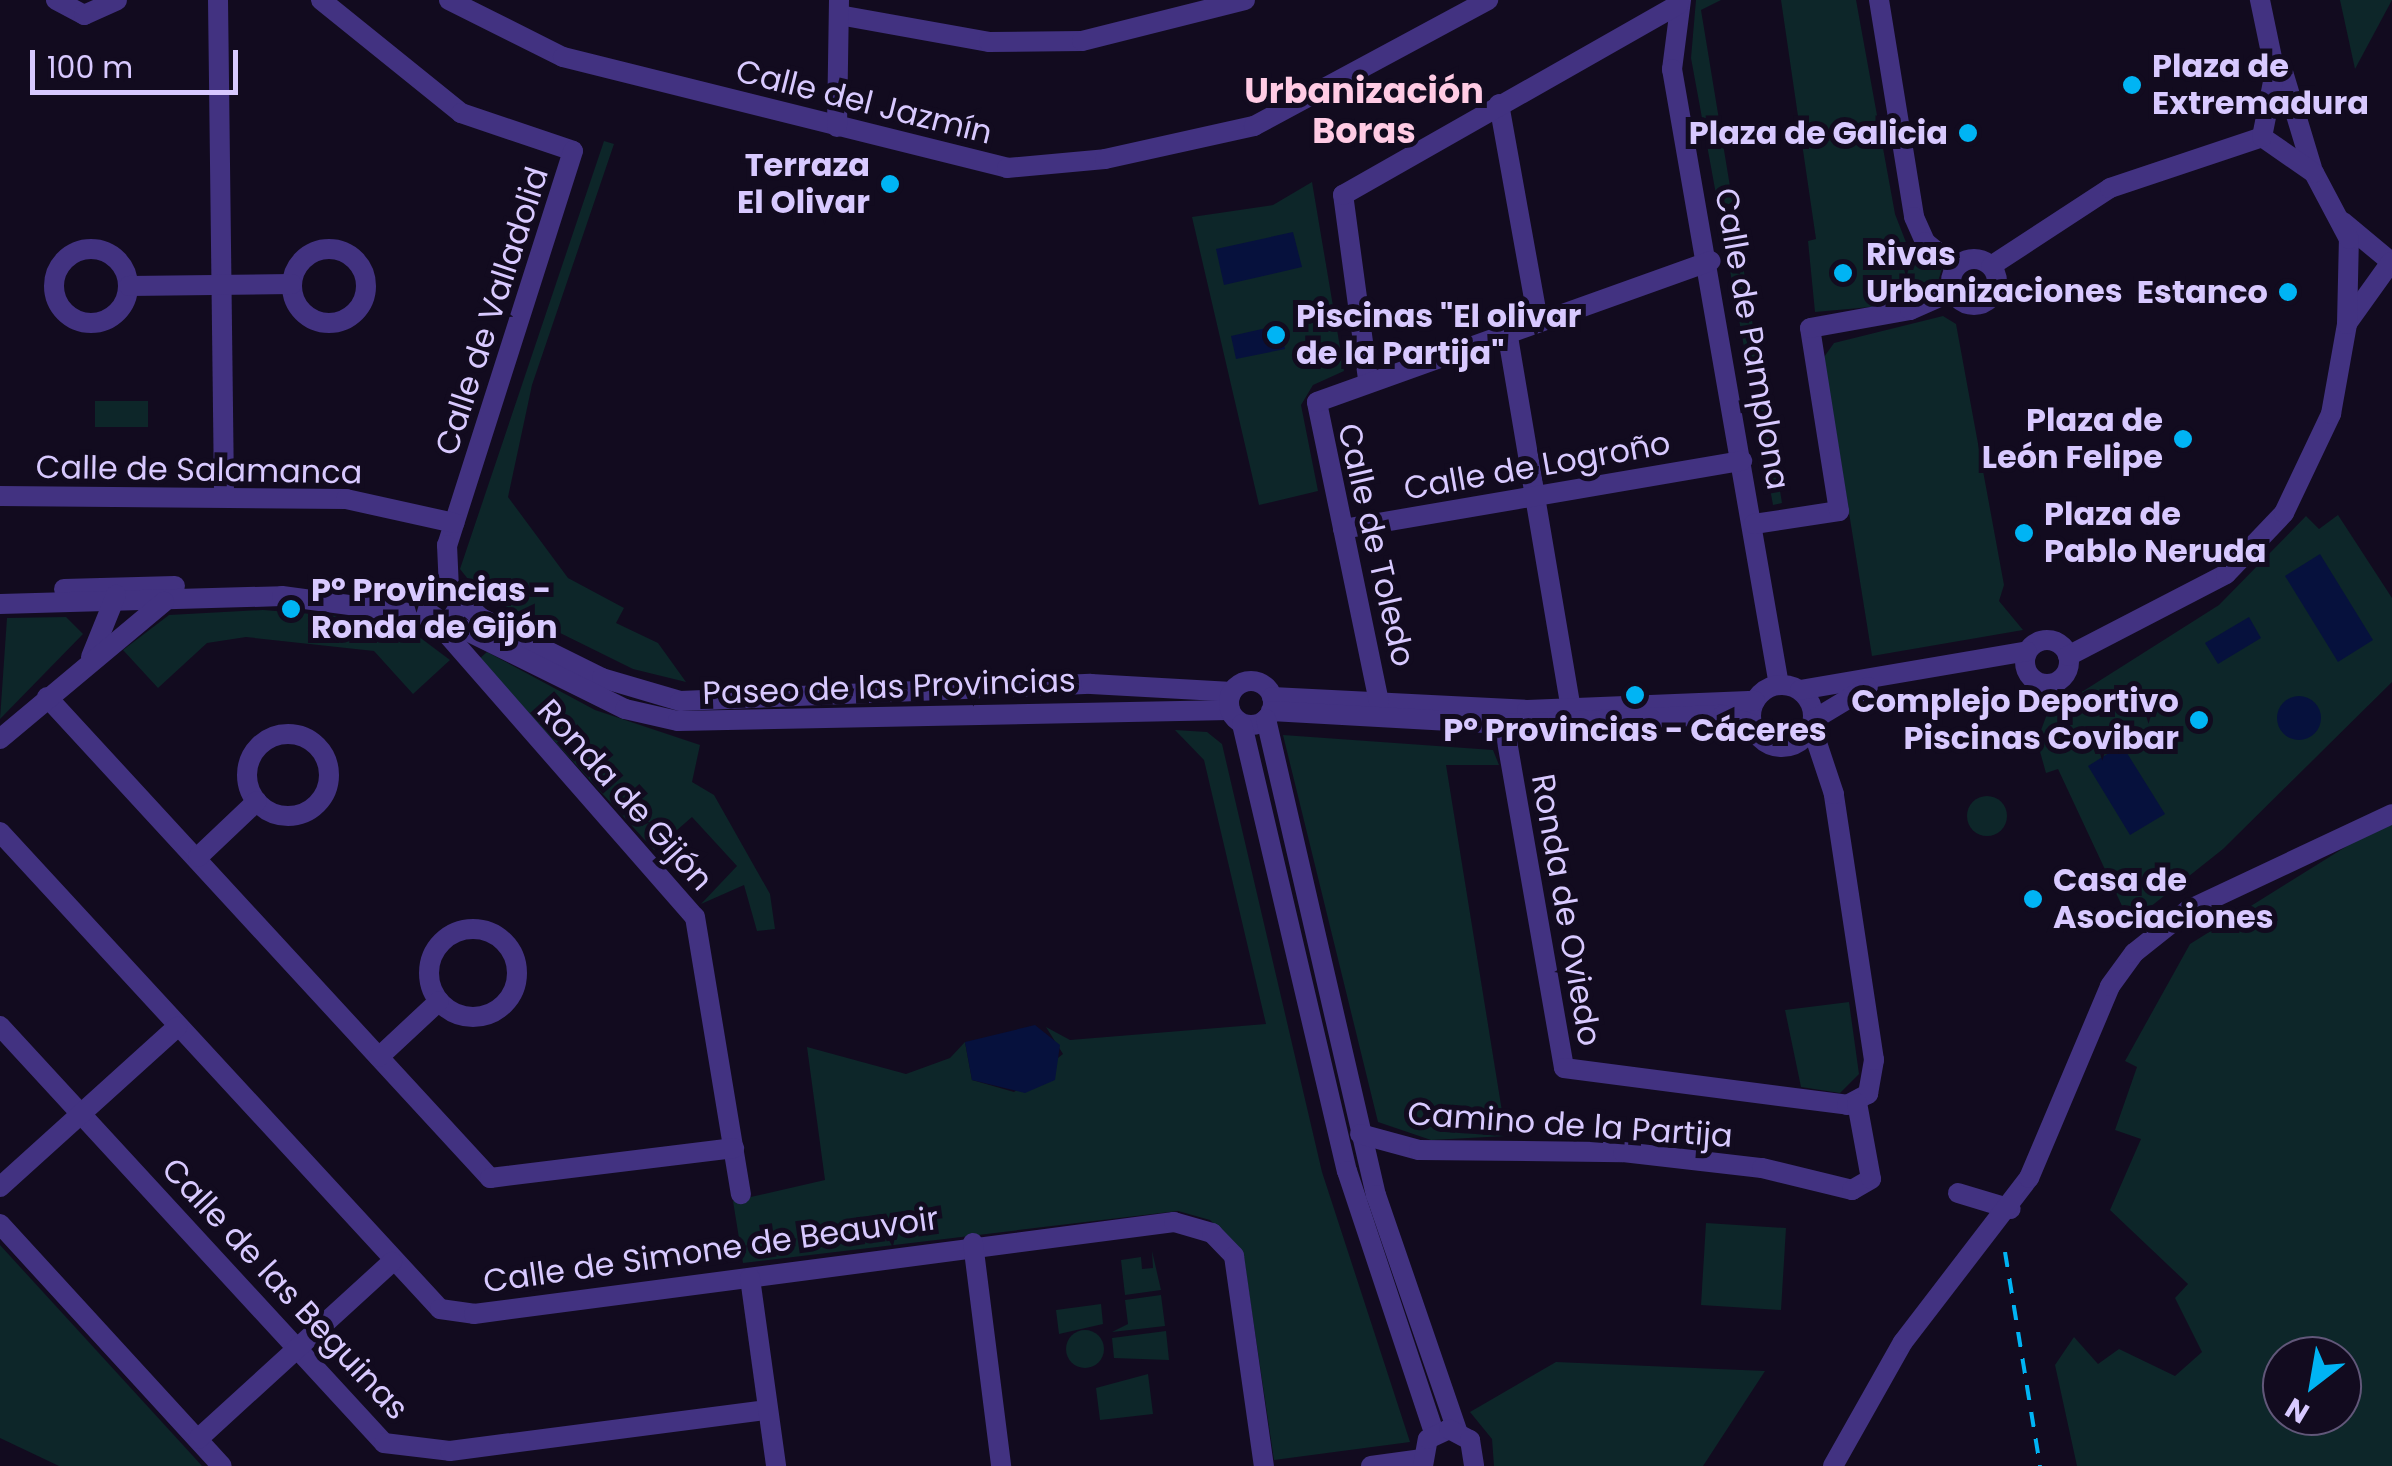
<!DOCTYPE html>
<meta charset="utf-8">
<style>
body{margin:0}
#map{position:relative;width:2392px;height:1466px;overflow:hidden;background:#120b1f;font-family:Poppins,sans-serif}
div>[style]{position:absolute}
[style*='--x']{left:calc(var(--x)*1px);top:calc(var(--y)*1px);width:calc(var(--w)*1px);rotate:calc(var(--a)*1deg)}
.green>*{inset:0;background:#0d2629}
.round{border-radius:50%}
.water>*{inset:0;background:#06113d}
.minor>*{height:20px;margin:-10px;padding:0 10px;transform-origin:10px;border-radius:10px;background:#423281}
.minor>.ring{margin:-10px;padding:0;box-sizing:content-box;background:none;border:20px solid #423281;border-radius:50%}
.rail>*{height:4px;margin-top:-2px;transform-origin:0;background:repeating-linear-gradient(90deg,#00b4f4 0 15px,transparent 0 27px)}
.dots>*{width:28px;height:28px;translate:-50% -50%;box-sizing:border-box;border:5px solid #120b1f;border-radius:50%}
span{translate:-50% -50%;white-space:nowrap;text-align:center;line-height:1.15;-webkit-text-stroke:10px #120b1f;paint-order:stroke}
.poi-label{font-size:32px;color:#d8c9ff;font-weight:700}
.left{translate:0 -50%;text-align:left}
.right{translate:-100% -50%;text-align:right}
.street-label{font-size:32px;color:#d8c9ff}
.neighbourhood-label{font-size:35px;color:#ffcbe4;font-weight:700}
.north{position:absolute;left:2262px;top:1336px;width:100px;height:100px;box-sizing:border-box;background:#120b1f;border:2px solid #615779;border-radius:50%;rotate:211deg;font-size:28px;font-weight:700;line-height:40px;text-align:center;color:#d8c9ff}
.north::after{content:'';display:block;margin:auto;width:35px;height:45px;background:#00b4f4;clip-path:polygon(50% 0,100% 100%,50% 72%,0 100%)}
.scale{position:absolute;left:30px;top:50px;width:208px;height:45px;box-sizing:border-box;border:5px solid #d8c9ff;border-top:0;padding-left:12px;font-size:30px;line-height:35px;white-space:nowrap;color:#d8c9ff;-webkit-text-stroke:8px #120b1f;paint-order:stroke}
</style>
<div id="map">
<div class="green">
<i style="clip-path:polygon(1696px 0,1721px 0,1701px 10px,1782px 503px,1773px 505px,1691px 58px)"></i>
<i style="clip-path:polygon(1781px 0,1856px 0,1895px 214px,1907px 245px,1927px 265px,1944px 262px,1936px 288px,1893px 305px,1815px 312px,1808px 241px,1816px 239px)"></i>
<i style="clip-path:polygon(2340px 0,2392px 0,2355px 69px)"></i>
<i style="clip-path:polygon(604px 141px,614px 144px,532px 385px,508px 497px,568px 578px,624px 608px,616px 623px,658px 643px,686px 682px,633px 669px,479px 593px,460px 569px)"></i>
<i style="clip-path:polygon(1312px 182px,1344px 371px,1313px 385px,1301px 405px,1318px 491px,1259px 505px,1192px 217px,1273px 205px)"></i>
<i style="clip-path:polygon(1943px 316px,1956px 324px,2004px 585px,1999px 601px,2023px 630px,1872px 656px,1824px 357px,1834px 343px)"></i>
<i style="clip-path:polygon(95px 401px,148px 401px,148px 427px,95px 427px)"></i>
<i style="clip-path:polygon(2338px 515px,2392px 598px,2392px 682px,2223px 849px,2130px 923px,2058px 769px,2046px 773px,2037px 741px,2047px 714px,2219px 605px,2306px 516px,2319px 529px)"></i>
<i style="clip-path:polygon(263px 610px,398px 621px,450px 660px,413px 694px,374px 651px,246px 637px,207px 643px,158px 688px,123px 650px,169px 615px)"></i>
<i style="clip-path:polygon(7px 618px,66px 617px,83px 634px,0 719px)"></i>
<i style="clip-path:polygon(487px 652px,595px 710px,700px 745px,692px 782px,714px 795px,770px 894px,775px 929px,757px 931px,744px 885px,701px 904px,737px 866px,692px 817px,654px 850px,479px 659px)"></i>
<i style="clip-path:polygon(1175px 730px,1207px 732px,1222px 744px,1322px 1172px,1410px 1442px,1274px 1460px,1243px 1252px,1210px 1220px,1178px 1211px,743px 1263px,733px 1201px,825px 1180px,807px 1047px,906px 1074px,950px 1058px,965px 1042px,972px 1080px,1014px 1092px,1063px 1054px,1046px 1027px,1070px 1040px,1266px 1024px,1204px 760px)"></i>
<i style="clip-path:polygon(1283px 735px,1493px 750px,1499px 765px,1446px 765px,1506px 1136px,1431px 1140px,1378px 1122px)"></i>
<i class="round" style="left:1967px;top:796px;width:40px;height:40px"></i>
<i style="clip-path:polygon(evenodd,2392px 818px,2392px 1466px,2077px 1466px,2055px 1365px,2074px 1337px,2098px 1364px,2119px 1349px,2175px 1376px,2202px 1352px,2175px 1298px,2188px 1284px,2110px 1210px,2141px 1139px,2115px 1130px,2137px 1067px,2125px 1061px,2190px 944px,2392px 818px,2282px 1356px,2342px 1356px,2342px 1416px,2282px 1416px,2282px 1356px)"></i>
<i style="clip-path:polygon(1849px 1002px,1859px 1074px,1840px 1093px,1801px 1087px,1785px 1010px)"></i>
<i style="clip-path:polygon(1706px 1223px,1786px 1228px,1781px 1310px,1701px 1305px)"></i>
<i style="clip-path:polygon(0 1245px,193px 1456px,202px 1466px,59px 1466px,0 1438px)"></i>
<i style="clip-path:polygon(1152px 1251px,1161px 1290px,1125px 1295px,1121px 1260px,1141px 1257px,1142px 1269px,1153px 1268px)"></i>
<i style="clip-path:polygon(1161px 1295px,1165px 1326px,1112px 1332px,1128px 1324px,1125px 1300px)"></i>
<i style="clip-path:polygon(1101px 1304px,1103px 1324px,1059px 1334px,1056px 1310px)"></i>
<i class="round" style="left:1066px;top:1330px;width:38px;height:38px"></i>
<i style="clip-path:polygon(1166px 1331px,1169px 1360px,1114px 1358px,1112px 1338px)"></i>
<i style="clip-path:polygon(1556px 1362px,1765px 1371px,1703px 1466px,1494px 1466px,1492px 1439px,1470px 1412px)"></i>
<i style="clip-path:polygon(1148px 1374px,1153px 1414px,1100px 1420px,1096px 1388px)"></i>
</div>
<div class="water">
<i style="clip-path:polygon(1293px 232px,1302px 267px,1224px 285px,1216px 249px)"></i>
<i style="clip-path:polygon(1280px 325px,1285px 349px,1236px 359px,1231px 336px)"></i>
<i style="clip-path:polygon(2320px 554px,2373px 640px,2338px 662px,2285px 576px)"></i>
<i style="clip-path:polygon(2249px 617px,2261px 638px,2218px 664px,2205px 643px)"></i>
<i class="round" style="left:2277px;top:696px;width:44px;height:44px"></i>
<i style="clip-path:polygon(2122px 745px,2165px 814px,2130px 835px,2088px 766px)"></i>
<i style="clip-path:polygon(1035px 1025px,1060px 1045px,1055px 1080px,1025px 1093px,972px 1080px,965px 1042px)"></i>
</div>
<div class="minor">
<i style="--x:56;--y:0;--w:32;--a:28"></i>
<i style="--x:84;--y:15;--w:36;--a:-24"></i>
<i style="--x:218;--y:0;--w:496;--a:89.3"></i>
<i style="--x:321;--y:0;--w:180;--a:38.9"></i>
<i style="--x:461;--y:113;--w:118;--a:18.7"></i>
<i style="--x:573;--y:151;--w:414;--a:107.7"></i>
<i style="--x:447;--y:545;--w:44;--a:87.4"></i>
<i style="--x:449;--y:0;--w:127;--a:26.6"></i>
<i style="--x:563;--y:57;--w:458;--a:14"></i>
<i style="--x:1007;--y:168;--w:98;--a:-5.2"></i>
<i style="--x:1105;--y:159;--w:153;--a:-12.5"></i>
<i style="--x:1254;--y:126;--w:266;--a:-28.3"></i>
<i style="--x:1681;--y:0;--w:70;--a:97.4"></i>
<i style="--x:1672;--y:69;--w:625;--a:80.15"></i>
<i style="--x:1879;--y:0;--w:220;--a:80.8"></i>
<i style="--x:1914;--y:217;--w:27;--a:66"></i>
<i style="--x:1925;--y:242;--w:40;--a:39"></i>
<i style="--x:839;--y:15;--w:152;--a:10.2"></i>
<i style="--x:989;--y:42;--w:93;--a:-0.6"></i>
<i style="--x:1082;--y:41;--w:168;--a:-14.1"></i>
<i style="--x:2283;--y:72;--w:100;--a:73.2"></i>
<i style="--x:1499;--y:104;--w:219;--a:79.8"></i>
<i style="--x:837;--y:127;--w:127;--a:-89.1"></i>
<i style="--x:2343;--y:222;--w:62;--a:39.8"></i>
<i style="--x:2391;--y:262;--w:74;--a:125.6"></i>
<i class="ring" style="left:54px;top:249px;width:54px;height:54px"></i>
<i class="ring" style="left:292px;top:249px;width:54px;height:54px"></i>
<i class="ring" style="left:1951px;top:259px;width:26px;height:26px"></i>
<i style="--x:1991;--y:266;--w:142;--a:-33.2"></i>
<i style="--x:2110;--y:188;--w:160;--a:-18.5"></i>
<i style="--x:129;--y:286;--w:163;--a:-0.7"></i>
<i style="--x:1507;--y:331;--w:383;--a:80.4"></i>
<i style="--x:1368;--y:379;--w:186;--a:-97.7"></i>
<i style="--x:1343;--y:195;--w:386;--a:-29.6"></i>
<i style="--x:0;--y:496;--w:346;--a:0.5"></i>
<i style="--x:346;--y:499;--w:111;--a:12.5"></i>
<i style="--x:1754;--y:524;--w:86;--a:-8.7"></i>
<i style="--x:1839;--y:511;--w:185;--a:-99"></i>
<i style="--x:1810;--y:328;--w:102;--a:-10.2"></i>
<i style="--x:1910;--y:310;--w:47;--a:-23.8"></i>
<i style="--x:1343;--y:529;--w:405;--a:-9.7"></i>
<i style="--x:64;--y:589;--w:111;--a:-1.5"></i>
<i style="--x:0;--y:604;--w:282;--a:-1.6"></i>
<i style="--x:282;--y:596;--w:144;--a:7.6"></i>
<i style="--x:461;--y:604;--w:25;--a:124"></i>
<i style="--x:447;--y:625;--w:29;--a:-146"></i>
<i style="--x:423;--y:609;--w:21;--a:-62"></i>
<i style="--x:433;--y:590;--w:16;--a:-4"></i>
<i style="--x:449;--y:589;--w:43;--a:42.2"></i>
<i style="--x:481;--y:618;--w:135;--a:26.4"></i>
<i style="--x:602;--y:678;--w:81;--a:16.4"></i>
<i style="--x:680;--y:701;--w:411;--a:-2.4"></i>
<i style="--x:1091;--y:684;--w:141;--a:3.2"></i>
<i style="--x:451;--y:623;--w:194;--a:26.3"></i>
<i style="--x:625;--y:709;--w:54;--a:12.8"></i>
<i style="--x:678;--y:721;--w:552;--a:-1.14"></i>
<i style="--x:439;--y:625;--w:388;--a:48.8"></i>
<i style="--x:695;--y:917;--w:281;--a:80.6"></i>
<i class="ring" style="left:2025px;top:640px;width:24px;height:24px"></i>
<i style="--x:2068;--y:656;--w:178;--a:-27.4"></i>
<i style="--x:2226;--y:574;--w:84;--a:-46.4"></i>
<i style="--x:2284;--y:513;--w:110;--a:-64.6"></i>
<i style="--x:2331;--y:414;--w:91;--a:-79.9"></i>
<i style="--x:2347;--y:324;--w:85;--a:-88.7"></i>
<i style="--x:2349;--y:239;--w:75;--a:-117.9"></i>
<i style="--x:2314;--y:173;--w:63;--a:-145.3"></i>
<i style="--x:2262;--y:137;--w:66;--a:-78.7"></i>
<i style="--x:2275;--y:72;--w:74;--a:-101.8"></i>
<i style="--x:91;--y:657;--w:67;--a:-68"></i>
<i class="ring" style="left:1229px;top:681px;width:24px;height:24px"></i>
<i class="ring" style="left:1751px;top:685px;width:42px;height:42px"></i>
<i style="--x:1800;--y:690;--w:230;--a:-9.7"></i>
<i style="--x:47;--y:697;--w:654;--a:47.35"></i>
<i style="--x:490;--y:1178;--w:246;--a:-7"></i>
<i style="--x:1272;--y:697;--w:255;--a:2.9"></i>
<i style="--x:1527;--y:710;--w:228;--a:-2.3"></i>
<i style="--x:1379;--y:702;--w:306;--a:-101.7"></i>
<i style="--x:1317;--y:402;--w:418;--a:-19.7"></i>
<i style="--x:1271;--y:711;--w:233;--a:3.2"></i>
<i style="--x:1504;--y:724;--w:219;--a:-2.4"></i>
<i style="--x:1723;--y:715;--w:30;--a:17"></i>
<i style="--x:1266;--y:719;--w:489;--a:77"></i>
<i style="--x:1376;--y:1195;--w:249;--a:71"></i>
<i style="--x:1813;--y:720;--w:64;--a:-31"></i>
<i style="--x:1242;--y:724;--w:459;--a:76.8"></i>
<i style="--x:1347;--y:1171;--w:276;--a:71.6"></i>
<i style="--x:1504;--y:724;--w:349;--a:80.1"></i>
<i style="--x:1564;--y:1068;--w:285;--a:7.4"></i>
<i style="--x:1847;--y:1105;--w:24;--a:-28"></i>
<i style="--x:1868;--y:1094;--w:35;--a:-80"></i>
<i style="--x:1874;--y:1060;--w:269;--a:-98.6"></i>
<i style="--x:1834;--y:794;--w:73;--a:-108.4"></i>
<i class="ring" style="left:247px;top:734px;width:62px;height:62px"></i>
<i style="--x:0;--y:739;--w:214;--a:-39.9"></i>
<i style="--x:0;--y:832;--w:649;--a:47.31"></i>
<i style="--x:440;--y:1309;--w:34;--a:8"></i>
<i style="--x:474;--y:1314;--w:706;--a:-7.49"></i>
<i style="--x:1174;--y:1222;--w:40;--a:16"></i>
<i style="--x:1212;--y:1233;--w:32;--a:46"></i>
<i style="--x:1234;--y:1256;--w:212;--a:81.9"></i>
<i style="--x:198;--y:857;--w:81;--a:-43.5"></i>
<i class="ring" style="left:429px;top:929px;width:68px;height:68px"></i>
<i style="--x:0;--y:1026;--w:567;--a:47.36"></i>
<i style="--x:384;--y:1443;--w:66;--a:6.9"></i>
<i style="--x:450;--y:1451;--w:320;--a:-7.4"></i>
<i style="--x:379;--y:1057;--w:82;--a:-43"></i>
<i style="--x:1360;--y:1134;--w:61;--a:15.2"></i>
<i style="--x:1419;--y:1150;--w:204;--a:0.6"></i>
<i style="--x:1623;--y:1152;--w:140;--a:6.6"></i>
<i style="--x:1762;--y:1168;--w:93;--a:13.7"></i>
<i style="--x:1852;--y:1190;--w:22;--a:-30"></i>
<i style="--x:1871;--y:1179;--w:77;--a:-100.4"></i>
<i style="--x:0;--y:1187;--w:239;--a:-42.1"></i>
<i style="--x:1958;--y:1193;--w:55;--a:16.8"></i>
<i style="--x:0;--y:1224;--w:328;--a:47.5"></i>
<i style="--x:973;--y:1243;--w:225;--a:82.8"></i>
<i style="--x:750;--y:1278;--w:190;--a:82.1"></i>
<i style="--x:198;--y:1439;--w:263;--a:-42.4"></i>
<i style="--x:1371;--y:1466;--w:50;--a:-8"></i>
<i style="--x:1423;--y:1466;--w:27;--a:-80"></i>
<i style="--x:1428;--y:1439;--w:23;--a:-25"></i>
<i style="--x:1449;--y:1429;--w:24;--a:28"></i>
<i style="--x:1470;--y:1440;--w:26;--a:81"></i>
<i style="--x:1833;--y:1466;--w:142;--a:-60.6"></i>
<i style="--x:1903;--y:1342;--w:207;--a:-52.5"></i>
<i style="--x:2029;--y:1178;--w:208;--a:-67.1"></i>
<i style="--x:2110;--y:986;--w:41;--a:-54"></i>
<i style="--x:2134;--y:953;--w:69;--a:-38.5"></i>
<i style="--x:2188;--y:910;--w:225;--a:-25.2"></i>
</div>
<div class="rail">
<i style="--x:2005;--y:1252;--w:217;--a:80.7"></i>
</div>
<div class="dots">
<i style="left:2132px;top:85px;background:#00b4f4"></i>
<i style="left:1968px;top:133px;background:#00b4f4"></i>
<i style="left:890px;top:184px;background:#00b4f4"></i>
<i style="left:1843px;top:273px;background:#00b4f4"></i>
<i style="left:2288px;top:292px;background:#00b4f4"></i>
<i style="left:1276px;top:335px;background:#00b4f4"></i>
<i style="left:2183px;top:439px;background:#00b4f4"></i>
<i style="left:2024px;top:533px;background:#00b4f4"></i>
<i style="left:291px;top:609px;background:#00b4f4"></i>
<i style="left:1635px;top:695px;background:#00b4f4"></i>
<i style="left:2199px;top:720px;background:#00b4f4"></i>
<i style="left:2033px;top:899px;background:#00b4f4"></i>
</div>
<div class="poi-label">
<span class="left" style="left:2152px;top:85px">Plaza de<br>Extremadura</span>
<span class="right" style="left:1948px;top:133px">Plaza de Galicia</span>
<span class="right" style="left:870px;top:184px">Terraza<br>El Olivar</span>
<span class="left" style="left:1866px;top:273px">Rivas<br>Urbanizaciones</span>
<span class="right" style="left:2268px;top:292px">Estanco</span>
<span class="left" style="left:1296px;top:335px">Piscinas "El olivar<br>de la Partija"</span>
<span class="right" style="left:2163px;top:439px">Plaza de<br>León Felipe</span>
<span class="left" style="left:2044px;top:533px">Plaza de<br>Pablo Neruda</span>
<span class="left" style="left:311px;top:609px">Pº Provincias -<br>Ronda de Gijón</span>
<span class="right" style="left:2179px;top:720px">Complejo Deportivo<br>Piscinas Covibar</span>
<span style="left:1635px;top:730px">Pº Provincias - Cáceres</span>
<span class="left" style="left:2053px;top:899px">Casa de<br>Asociaciones</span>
</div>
<div class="street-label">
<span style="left:864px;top:102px;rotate:14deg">Calle del Jazmín</span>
<span style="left:492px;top:311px;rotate:-72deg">Calle de Valladolid</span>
<span style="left:1752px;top:339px;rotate:80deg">Calle de Pamplona</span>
<span style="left:1537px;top:466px;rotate:-10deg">Calle de Logroño</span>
<span style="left:199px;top:470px;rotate:1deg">Calle de Salamanca</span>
<span style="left:1376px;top:545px;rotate:77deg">Calle de Toledo</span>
<span style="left:889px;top:687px;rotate:-2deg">Paseo de las Provincias</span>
<span style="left:625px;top:795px;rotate:48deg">Ronda de Gijón</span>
<span style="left:1566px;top:910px;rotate:80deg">Ronda de Oviedo</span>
<span style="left:1570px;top:1125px;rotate:4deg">Camino de la Partija</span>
<span style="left:711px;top:1250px;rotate:-8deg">Calle de Simone de Beauvoir</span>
<span style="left:285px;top:1289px;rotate:47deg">Calle de las Beguinas</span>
</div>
<div class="neighbourhood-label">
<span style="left:1364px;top:111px">Urbanización<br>Boras</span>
</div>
<div class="north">N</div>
<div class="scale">100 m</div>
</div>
